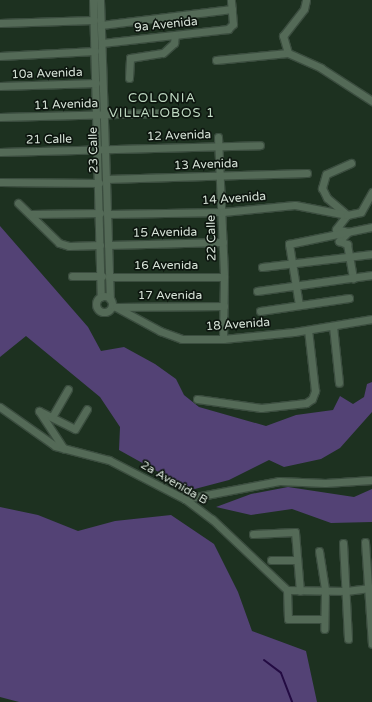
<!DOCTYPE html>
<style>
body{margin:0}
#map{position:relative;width:372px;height:702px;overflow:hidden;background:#1d3120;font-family:"Varela Round",sans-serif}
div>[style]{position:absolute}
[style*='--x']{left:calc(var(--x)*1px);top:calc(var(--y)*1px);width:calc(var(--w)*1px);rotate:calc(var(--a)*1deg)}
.green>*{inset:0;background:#534275}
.stream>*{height:2px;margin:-1px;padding:0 1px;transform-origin:1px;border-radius:1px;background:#230b42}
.roads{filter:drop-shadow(1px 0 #3b4d3f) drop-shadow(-1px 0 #3b4d3f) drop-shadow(0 1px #3b4d3f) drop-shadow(0 -1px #3b4d3f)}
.minor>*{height:7px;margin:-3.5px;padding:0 3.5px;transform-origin:3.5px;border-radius:3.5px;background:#546a57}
.minor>.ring{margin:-3.5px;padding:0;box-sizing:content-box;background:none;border:7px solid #546a57;border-radius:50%}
span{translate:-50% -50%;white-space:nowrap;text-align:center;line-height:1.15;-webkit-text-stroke:3.5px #0d160f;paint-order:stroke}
.street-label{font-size:12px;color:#d6e2d7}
.neighbourhood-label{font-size:13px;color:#c0dac3;letter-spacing:1px}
</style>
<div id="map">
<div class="green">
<i style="clip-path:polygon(0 226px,88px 327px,101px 351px,124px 347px,155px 364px,176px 379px,184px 395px,199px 407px,266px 426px,296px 415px,333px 410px,340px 396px,353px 404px,364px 397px,367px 384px,372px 382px,372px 412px,340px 448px,321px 459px,284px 467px,269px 460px,229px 480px,191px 490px,119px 450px,120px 427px,100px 397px,26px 336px,0 357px)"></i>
<i style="clip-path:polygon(288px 487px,354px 497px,372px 489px,372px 522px,331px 523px,292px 509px,251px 515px,216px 507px,251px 494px)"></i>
<i style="clip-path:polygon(0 507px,38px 515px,78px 531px,115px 521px,171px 515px,214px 544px,238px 592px,252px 631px,306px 651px,317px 702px,19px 702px,0 697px)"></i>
</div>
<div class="stream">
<i style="--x:264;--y:660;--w:21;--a:37"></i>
<i style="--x:281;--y:673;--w:31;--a:69"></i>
</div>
<div class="roads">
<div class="minor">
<i style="--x:93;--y:0;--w:297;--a:88.5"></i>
<i style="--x:100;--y:0;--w:299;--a:88.1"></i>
<i style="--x:0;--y:23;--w:94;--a:-1.8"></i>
<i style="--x:101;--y:25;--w:132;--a:-7"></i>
<i style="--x:102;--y:43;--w:127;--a:-6.3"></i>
<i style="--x:228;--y:29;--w:7;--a:-45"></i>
<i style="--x:233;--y:24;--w:24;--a:-95"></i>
<i style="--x:288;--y:53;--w:18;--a:-106"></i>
<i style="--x:283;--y:36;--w:34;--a:-52"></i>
<i style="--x:304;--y:9;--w:9;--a:-77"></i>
<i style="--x:0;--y:56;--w:95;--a:-3"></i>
<i style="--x:216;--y:60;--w:72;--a:-5.6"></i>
<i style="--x:288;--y:53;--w:36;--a:24"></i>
<i style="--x:321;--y:68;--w:61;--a:32.9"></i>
<i style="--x:129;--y:78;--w:20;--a:-87"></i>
<i style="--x:130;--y:58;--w:33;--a:-9"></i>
<i style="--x:163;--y:53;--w:15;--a:-42"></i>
<i style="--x:174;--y:43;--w:8;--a:-83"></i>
<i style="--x:0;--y:86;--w:96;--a:-1.8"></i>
<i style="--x:0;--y:117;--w:157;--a:-1.5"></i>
<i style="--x:218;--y:137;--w:140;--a:87.5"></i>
<i style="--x:224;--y:277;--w:62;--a:90.9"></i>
<i style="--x:0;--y:152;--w:260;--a:-1.5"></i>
<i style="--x:351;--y:163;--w:27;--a:156"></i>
<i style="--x:326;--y:174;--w:15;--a:106"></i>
<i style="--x:322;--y:188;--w:11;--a:63"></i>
<i style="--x:327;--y:198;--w:26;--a:40"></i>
<i style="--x:347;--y:215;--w:18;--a:128"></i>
<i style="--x:336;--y:229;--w:12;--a:14"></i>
<i style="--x:348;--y:232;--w:13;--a:135"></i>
<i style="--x:339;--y:241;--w:9;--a:21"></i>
<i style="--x:347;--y:244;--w:35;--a:80"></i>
<i style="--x:106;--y:179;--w:201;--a:-1.7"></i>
<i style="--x:0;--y:182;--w:99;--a:0.6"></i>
<i style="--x:18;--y:203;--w:57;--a:44.3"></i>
<i style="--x:59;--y:243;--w:10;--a:17"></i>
<i style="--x:69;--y:246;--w:31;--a:-2"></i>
<i style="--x:31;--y:214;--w:69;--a:-0.8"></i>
<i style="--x:107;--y:214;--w:116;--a:-1"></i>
<i style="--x:223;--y:212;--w:72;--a:-5.6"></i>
<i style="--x:295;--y:205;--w:53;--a:10.9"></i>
<i style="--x:347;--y:215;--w:14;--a:-12"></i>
<i style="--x:361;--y:212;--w:23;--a:-61"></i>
<i style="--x:108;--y:245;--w:115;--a:-1.5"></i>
<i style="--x:262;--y:267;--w:111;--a:-6.7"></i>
<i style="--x:72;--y:276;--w:30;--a:0"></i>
<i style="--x:109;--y:277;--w:115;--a:0"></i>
<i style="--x:257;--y:291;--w:116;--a:-7.9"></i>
<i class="ring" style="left:96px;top:296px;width:9px;height:9px"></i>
<i style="--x:112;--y:305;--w:55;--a:28.4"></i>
<i style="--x:160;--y:331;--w:23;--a:20"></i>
<i style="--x:182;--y:339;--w:41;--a:0"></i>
<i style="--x:223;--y:339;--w:71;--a:-5.6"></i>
<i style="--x:294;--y:332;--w:79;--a:-9.5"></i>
<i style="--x:299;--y:305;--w:62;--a:-99.3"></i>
<i style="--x:289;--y:244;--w:85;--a:-11.6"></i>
<i style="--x:116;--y:307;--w:108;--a:-0.5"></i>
<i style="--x:260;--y:311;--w:90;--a:-8.3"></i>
<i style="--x:333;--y:326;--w:57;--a:84"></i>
<i style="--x:197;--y:399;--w:65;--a:8"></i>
<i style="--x:261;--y:408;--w:45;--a:-6.3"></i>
<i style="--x:306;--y:403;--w:7;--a:-34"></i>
<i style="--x:312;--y:399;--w:9;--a:-69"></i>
<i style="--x:315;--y:391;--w:61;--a:-96.5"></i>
<i style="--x:0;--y:407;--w:67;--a:35.3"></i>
<i style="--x:55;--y:446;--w:56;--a:14.5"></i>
<i style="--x:109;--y:460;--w:85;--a:27.2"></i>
<i style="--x:185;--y:499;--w:34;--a:37"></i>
<i style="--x:212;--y:519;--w:103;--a:43.4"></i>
<i style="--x:287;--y:590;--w:59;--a:1"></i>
<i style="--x:346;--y:591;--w:26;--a:-7"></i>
<i style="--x:39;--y:411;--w:40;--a:26.6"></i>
<i style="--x:75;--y:429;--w:23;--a:-59"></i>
<i style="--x:39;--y:411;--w:45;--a:56.7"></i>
<i style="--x:52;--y:417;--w:32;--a:-60"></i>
<i style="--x:185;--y:499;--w:96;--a:-10.8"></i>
<i style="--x:279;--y:481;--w:46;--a:2.5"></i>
<i style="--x:325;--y:483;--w:47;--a:-3.7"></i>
<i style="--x:253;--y:534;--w:42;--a:-2.7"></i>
<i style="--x:295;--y:532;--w:59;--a:85.2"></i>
<i style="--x:365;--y:542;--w:102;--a:86.1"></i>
<i style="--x:343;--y:543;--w:96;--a:87"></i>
<i style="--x:319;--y:551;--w:39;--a:81"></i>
<i style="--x:325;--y:590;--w:39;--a:91"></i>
<i style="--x:271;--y:560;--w:26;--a:0"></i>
<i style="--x:287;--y:590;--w:29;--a:88"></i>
<i style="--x:288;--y:619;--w:36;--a:0"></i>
</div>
</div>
<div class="street-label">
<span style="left:166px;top:25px;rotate:-6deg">9a Avenida</span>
<span style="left:47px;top:74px;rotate:-2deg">10a Avenida</span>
<span style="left:66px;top:105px;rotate:-2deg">11 Avenida</span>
<span style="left:179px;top:136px;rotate:-2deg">12 Avenida</span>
<span style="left:49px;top:140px;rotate:-1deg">21 Calle</span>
<span style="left:94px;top:150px;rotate:-91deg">23 Calle</span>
<span style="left:206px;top:165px;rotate:-2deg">13 Avenida</span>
<span style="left:234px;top:199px;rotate:-4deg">14 Avenida</span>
<span style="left:165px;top:233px;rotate:-1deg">15 Avenida</span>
<span style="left:212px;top:238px;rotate:-91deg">22 Calle</span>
<span style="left:166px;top:266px">16 Avenida</span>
<span style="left:170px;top:296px">17 Avenida</span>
<span style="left:238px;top:325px;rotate:-4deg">18 Avenida</span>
<span style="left:174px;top:483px;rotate:30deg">2a Avenida B</span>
</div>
<div class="neighbourhood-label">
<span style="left:162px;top:106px">COLONIA<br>VILLALOBOS 1</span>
</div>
</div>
